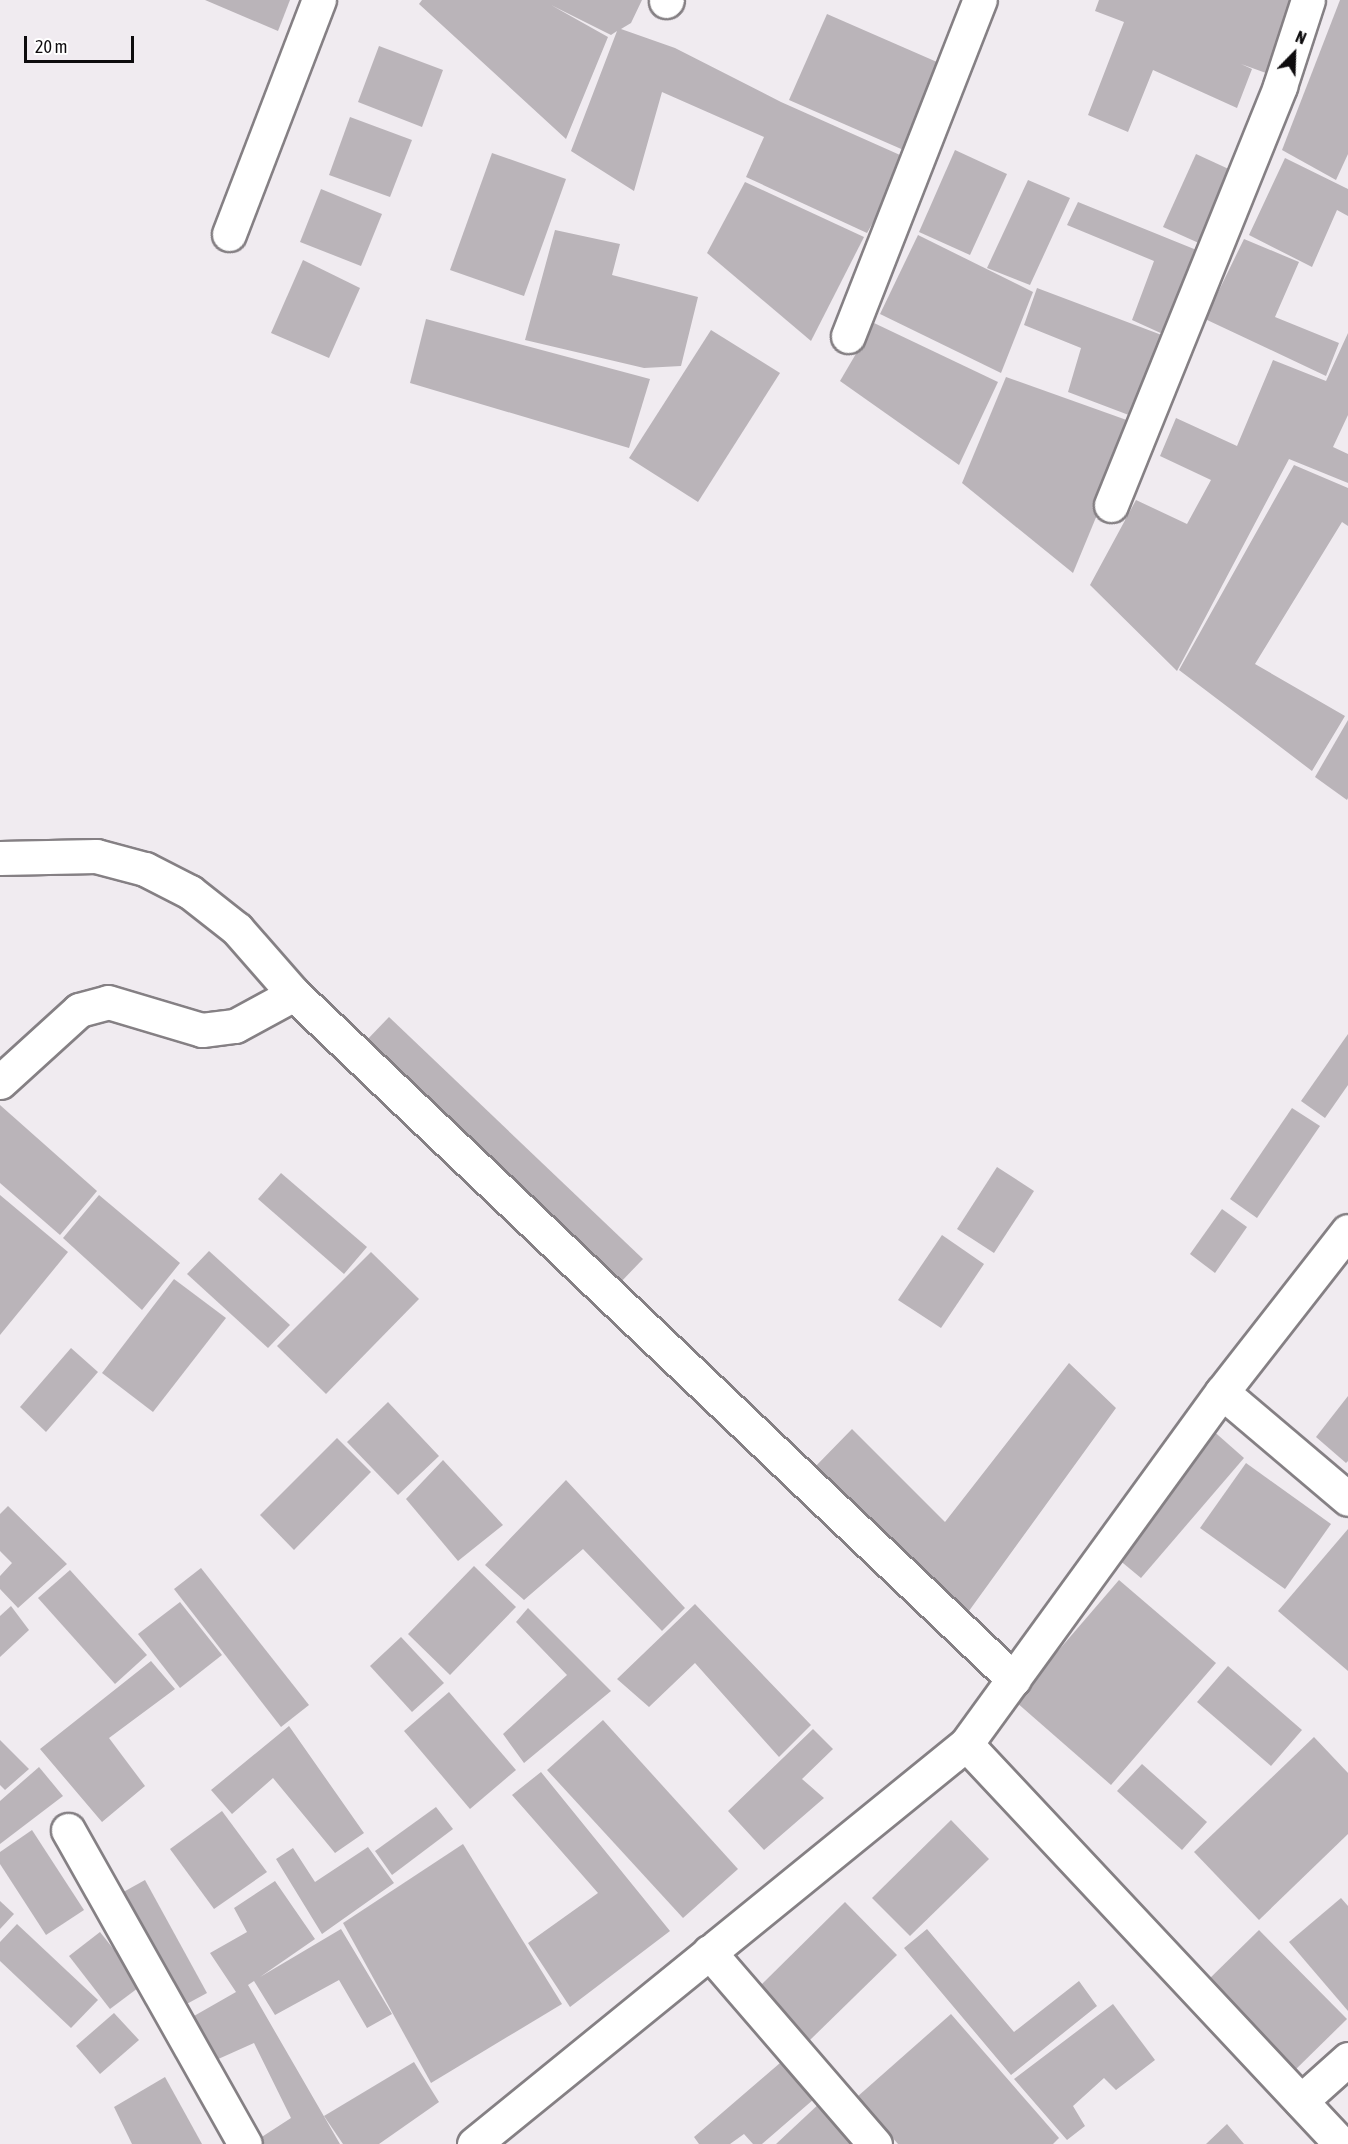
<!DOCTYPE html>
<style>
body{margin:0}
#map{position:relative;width:1348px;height:2144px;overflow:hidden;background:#f0ebf0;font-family:"Asap Condensed",sans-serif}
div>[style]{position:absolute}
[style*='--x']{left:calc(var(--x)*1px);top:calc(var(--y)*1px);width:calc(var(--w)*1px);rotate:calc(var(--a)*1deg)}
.building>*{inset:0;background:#bab4b9}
.roads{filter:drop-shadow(2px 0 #858084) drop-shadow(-2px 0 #858084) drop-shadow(0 2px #858084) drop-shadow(0 -2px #858084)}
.minor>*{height:33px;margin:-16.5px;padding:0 16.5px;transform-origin:16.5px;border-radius:16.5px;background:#fff}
span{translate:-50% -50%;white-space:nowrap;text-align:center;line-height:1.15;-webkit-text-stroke:4.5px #fff;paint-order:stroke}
.north{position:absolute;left:1264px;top:24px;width:60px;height:60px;-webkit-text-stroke:4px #fff;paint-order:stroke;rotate:23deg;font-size:16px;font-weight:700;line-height:24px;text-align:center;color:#0e0c0e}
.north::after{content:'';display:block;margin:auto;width:21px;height:27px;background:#0e0c0e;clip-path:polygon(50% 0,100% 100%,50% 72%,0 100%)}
.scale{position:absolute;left:24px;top:36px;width:110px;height:27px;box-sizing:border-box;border:3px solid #0e0c0e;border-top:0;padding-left:8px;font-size:18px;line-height:21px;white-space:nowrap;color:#0e0c0e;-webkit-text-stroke:4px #fff;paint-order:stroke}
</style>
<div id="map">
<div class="building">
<i style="clip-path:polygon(205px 0,290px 0,278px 31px)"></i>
<i style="clip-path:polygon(422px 0,642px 0,631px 23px,621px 29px,675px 48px,781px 102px,909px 159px,867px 233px,746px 177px,764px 137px,662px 92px,634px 191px,571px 151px,617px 31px,611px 35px,551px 5px,608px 37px,566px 139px,419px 4px)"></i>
<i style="clip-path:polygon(1099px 0,1297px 0,1266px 73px,1241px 64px,1252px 69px,1237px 108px,1153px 70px,1128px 132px,1088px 115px,1124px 22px,1095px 11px)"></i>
<i style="clip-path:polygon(1340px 0,1348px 0,1348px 154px,1336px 180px,1282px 150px)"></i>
<i style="clip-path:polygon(827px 14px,953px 69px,915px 155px,789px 100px)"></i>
<i style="clip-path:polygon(379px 46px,443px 70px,422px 127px,358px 102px)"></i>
<i style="clip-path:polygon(350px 117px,412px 140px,390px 197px,329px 175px)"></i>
<i style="clip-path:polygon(955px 150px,1007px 174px,970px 255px,919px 232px)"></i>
<i style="clip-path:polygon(492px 153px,566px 179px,524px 296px,450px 270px)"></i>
<i style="clip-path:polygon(1196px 154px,1233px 171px,1201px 244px,1163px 227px)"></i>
<i style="clip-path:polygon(1285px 158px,1348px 189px,1348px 216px,1337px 210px,1312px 267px,1249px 235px)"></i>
<i style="clip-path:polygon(1028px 180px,1070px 198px,1030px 285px,987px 268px)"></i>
<i style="clip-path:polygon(745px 182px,864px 237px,811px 341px,707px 253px)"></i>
<i style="clip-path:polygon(321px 189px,382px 214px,361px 266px,300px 242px)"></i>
<i style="clip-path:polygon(1078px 202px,1199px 251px,1165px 335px,1132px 320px,1154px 261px,1067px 225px)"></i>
<i style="clip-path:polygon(555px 230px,620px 244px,612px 275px,698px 297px,681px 366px,644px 368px,525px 340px)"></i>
<i style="clip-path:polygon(918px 235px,1033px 292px,1001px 373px,880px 314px)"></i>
<i style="clip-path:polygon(1244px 239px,1299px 262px,1275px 317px,1339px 343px,1326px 376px,1205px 319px)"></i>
<i style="clip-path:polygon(303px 260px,360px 288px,329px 358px,271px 333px)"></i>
<i style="clip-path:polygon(1037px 288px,1167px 337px,1134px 417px,1068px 392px,1081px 348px,1024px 325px)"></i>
<i style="clip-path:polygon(426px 319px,650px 379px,629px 448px,410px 383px)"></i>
<i style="clip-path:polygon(874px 323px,998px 382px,959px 465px,840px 381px)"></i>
<i style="clip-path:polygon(711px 330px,780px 373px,698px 502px,629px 458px)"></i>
<i style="clip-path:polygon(1348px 333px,1348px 415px,1333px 447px,1348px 454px,1348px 483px,1289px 459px,1177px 671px,1090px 585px,1136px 500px,1187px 524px,1211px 480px,1160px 456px,1176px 418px,1237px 446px,1273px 360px,1326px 381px)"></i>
<i style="clip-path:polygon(1006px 377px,1135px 423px,1073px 573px,962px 483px)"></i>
<i style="clip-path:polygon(1294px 465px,1348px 488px,1348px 526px,1342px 522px,1255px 664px,1345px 716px,1312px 771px,1179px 670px)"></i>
<i style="clip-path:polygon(1348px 720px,1348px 798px,1347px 800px,1315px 777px)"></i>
<i style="clip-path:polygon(389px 1017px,643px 1259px,618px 1285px,364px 1043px)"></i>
<i style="clip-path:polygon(1348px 1034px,1348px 1085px,1325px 1118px,1301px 1101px)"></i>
<i style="clip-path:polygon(0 1105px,97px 1191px,60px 1235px,0 1183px)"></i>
<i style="clip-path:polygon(1292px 1108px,1320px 1126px,1257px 1218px,1230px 1199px)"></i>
<i style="clip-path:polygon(997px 1167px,1034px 1191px,994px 1253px,957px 1229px)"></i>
<i style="clip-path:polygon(281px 1173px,367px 1247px,344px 1274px,258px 1199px)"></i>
<i style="clip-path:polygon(0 1195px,68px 1252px,0 1335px)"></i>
<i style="clip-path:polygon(99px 1195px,180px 1263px,142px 1310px,63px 1238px)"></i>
<i style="clip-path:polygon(1222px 1209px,1247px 1227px,1215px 1273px,1190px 1254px)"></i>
<i style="clip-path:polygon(942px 1235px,984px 1264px,941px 1328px,898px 1300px)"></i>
<i style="clip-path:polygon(209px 1251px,290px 1325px,268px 1348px,187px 1274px)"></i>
<i style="clip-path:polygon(371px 1252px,419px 1299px,326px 1394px,277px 1346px)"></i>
<i style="clip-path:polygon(174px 1279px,226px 1318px,153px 1412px,102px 1373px)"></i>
<i style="clip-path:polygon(71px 1348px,98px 1372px,46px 1432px,20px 1407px)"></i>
<i style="clip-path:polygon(1069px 1363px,1116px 1408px,961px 1622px,813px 1469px,852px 1429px,945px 1522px)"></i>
<i style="clip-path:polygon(1348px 1396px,1348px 1461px,1346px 1463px,1316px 1437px)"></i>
<i style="clip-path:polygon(388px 1402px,439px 1456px,398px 1495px,347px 1442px)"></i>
<i style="clip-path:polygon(1210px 1428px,1244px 1458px,1141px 1578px,1106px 1549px)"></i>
<i style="clip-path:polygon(337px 1438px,371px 1472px,294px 1550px,260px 1515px)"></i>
<i style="clip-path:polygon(443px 1460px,503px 1525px,458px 1561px,406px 1499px)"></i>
<i style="clip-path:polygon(1246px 1463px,1331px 1524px,1285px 1589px,1200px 1528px)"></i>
<i style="clip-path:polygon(566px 1480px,685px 1608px,662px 1631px,583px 1549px,524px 1600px,485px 1565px)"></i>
<i style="clip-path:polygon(8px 1506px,67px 1564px,18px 1608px,0 1589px,0 1576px,12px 1563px,0 1551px,0 1514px)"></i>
<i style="clip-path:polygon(1348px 1529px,1348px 1671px,1278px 1611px)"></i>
<i style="clip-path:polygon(474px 1566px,516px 1607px,450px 1675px,408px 1634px)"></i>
<i style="clip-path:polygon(201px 1568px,309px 1705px,281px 1727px,174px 1589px)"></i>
<i style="clip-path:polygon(70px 1570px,147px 1655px,115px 1684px,38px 1598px)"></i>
<i style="clip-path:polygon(1119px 1580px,1216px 1663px,1111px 1785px,1015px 1701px)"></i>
<i style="clip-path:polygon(180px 1602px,222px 1655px,180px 1688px,138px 1634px)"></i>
<i style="clip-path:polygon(695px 1604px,811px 1725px,779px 1757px,695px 1663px,649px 1707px,617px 1679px)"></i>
<i style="clip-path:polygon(11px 1606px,29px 1630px,0 1657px,0 1616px)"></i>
<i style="clip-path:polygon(528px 1608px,611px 1691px,524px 1763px,503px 1734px,567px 1675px,516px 1622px)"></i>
<i style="clip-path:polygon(401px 1637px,444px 1683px,412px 1712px,370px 1666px)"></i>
<i style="clip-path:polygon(151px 1661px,175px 1689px,109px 1738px,145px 1786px,102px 1822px,40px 1749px)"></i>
<i style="clip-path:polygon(1228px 1666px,1302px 1730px,1271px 1766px,1197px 1702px)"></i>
<i style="clip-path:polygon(449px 1692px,516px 1770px,470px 1809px,404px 1731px)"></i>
<i style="clip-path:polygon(603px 1720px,738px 1869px,683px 1918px,547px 1770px)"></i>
<i style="clip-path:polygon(289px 1726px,364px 1833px,335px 1853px,273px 1778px,232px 1814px,211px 1790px)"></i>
<i style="clip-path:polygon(813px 1729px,833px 1749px,802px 1779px,824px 1798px,764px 1850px,728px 1811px)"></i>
<i style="clip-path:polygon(1314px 1737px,1348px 1773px,1348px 1834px,1259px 1920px,1194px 1852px)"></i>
<i style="clip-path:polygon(0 1740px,29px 1769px,5px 1790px,0 1785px)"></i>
<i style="clip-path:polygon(1142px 1764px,1207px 1822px,1182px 1850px,1117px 1791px)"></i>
<i style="clip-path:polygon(39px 1767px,63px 1796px,0 1844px,0 1801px)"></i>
<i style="clip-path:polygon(541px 1772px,670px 1931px,570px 2007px,528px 1943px,598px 1893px,512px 1795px)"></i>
<i style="clip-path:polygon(436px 1807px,453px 1829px,392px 1875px,375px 1851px)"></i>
<i style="clip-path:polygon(222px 1811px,267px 1872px,214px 1909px,170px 1849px)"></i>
<i style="clip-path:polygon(951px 1820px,989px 1859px,910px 1936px,872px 1898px)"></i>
<i style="clip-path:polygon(32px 1830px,84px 1910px,46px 1935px,0 1864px,0 1852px)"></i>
<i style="clip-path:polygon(463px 1844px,562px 2004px,431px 2083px,343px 1923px)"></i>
<i style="clip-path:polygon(368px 1847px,394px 1883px,322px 1934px,276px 1859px,293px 1848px,315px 1882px)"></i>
<i style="clip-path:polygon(145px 1880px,207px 1993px,170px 2013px,109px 1900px)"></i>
<i style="clip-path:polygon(275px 1881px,315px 1939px,260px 1977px,341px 1929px,392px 2014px,367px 2028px,339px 1980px,275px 2015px,254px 1981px,248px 1985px,340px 2144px,251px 2144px,291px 2118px,254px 2043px,196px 2069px,173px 2028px,236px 1992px,210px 1953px,247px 1932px,234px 1908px)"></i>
<i style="clip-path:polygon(1341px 1898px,1348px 1906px,1348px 2011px,1289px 1942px)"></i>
<i style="clip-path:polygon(0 1901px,14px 1914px,0 1929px)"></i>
<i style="clip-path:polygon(845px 1902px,897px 1955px,810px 2040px,758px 1988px)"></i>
<i style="clip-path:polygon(17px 1924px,98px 2000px,71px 2028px,0 1961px,0 1942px)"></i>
<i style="clip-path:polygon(927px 1929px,1014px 2032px,1079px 1981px,1097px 2006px,1011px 2075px,904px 1948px)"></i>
<i style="clip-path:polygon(1259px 1930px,1347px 2019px,1291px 2074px,1203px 1985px)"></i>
<i style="clip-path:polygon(100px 1932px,142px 1985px,110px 2009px,69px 1956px)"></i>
<i style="clip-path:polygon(1113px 2004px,1155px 2060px,1116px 2090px,1104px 2078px,1073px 2106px,1085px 2126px,1067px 2140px,1014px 2079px)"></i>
<i style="clip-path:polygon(114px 2013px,139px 2040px,100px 2074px,76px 2046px)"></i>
<i style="clip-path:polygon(951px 2014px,1059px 2138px,1053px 2144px,898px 2144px,857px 2097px)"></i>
<i style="clip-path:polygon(414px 2062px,439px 2102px,379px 2144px,343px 2144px,324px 2116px)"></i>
<i style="clip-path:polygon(780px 2063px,814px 2099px,762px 2144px,753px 2144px,744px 2134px,730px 2144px,699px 2144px,694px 2137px)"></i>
<i style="clip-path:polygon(165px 2077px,202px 2144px,132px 2144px,114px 2107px)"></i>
<i style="clip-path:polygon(821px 2102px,853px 2144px,776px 2144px)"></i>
<i style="clip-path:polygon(1227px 2124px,1244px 2144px,1206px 2144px)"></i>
</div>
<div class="roads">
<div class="minor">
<i style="--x:666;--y:1;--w:1;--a:-45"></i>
<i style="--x:229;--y:234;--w:251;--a:-69"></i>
<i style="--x:848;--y:336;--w:361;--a:-68.6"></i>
<i style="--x:1111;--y:505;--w:452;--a:-68"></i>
<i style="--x:1280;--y:86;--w:90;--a:-72"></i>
<i style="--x:0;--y:858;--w:96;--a:-1.2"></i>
<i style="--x:96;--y:856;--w:51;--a:14.9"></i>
<i style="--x:145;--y:869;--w:51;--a:27.1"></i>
<i style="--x:190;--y:892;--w:60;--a:38.2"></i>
<i style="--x:237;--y:929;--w:86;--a:48.8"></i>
<i style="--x:294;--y:994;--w:994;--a:43.61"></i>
<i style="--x:0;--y:1082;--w:107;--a:-42.3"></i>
<i style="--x:79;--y:1010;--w:30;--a:-15"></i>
<i style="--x:108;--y:1002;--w:98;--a:16.6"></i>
<i style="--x:202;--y:1030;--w:33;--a:-7"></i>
<i style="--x:235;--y:1026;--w:67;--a:-28.5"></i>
<i style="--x:1222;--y:1392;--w:165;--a:40.3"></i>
<i style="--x:966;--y:1744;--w:548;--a:46.85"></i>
<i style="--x:68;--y:1830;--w:360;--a:60.6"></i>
<i style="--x:709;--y:1952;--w:254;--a:49.2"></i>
<i style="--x:1301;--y:2101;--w:63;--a:-41.8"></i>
<i style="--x:474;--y:2144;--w:634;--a:-39.11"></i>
<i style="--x:966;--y:1744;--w:435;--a:-54"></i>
<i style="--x:1222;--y:1392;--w:204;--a:-52"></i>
</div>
</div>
<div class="north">N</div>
<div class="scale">20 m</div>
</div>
